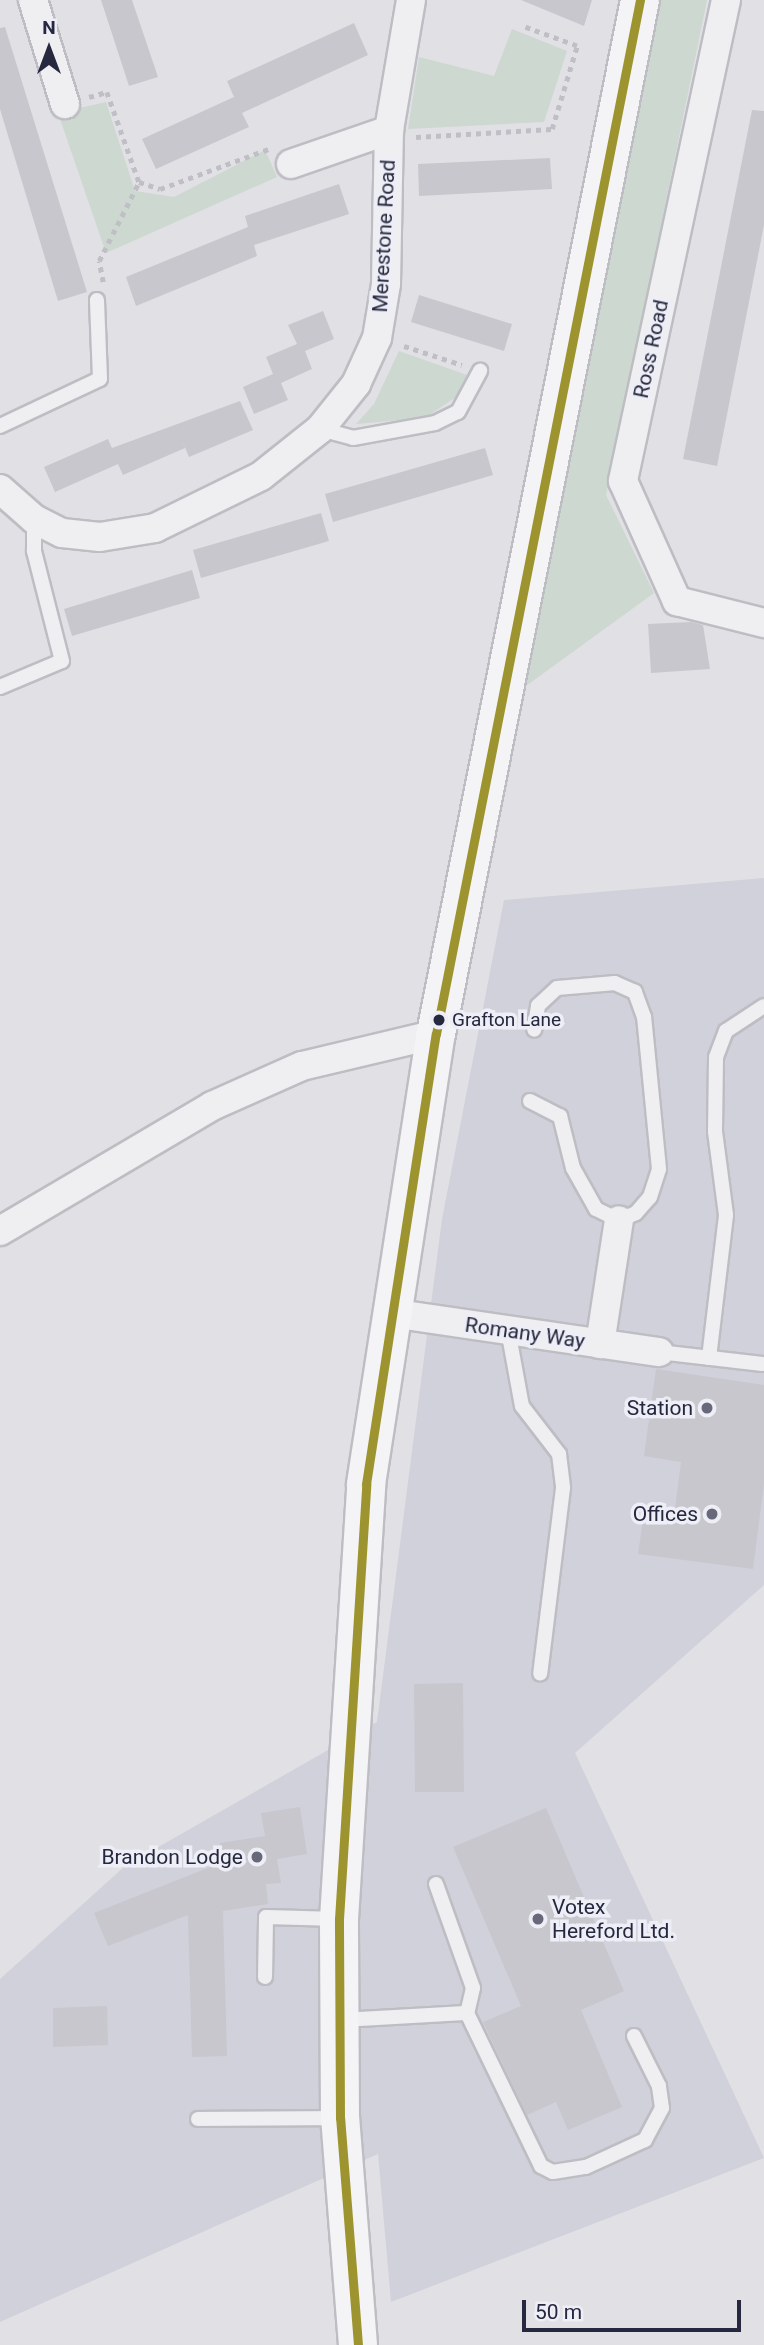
<!DOCTYPE html>
<style>
body{margin:0}
#map{position:relative;width:764px;height:2345px;overflow:hidden;background:#e0e0e5;font-family:Roboto,sans-serif}
div>[style]{position:absolute}
[style*='--x']{left:calc(var(--x)*1px);top:calc(var(--y)*1px);width:calc(var(--w)*1px);rotate:calc(var(--a)*1deg)}
.built>*{inset:0;background:#d0d1db}
.green>*{inset:0;background:#cdd8d0}
.building>*{inset:0;background:#c7c7cd}
.path>*{height:4.5px;margin-top:-2.25px;transform-origin:0;background:repeating-linear-gradient(90deg,#bfbfc5 0 5px,transparent 0 10px)}
.roads{filter:drop-shadow(2px 0 #bdbdc3) drop-shadow(-2px 0 #bdbdc3) drop-shadow(0 2px #bdbdc3) drop-shadow(0 -2px #bdbdc3)}
.service>*{height:14px;margin:-7px;padding:0 7px;transform-origin:7px;border-radius:7px;background:#efeff2}
.minor>*{height:28px;margin:-14px;padding:0 14px;transform-origin:14px;border-radius:14px;background:#efeff2}
.trunk>*{height:38px;margin:-19px;padding:0 19px;transform-origin:19px;border-radius:19px;background:#f4f4f6}
.bus-1>*{height:9px;margin:-4.5px;padding:0 4.5px;transform-origin:4.5px;border-radius:4.5px;background:#9d942f}
.dots>*{width:19px;height:19px;translate:-50% -50%;box-sizing:border-box;border:4px solid #edeef6;border-radius:50%}
span{translate:-50% -50%;white-space:nowrap;text-align:center;line-height:1.15;-webkit-text-stroke:7px #edeef6;paint-order:stroke}
.bus-label{font-size:19px;color:#26283f}
.left{translate:0 -50%;text-align:left}
.street-label{font-size:21px;color:#26283f}
.poi-label{font-size:21px;color:#26283f}
.right{translate:-100% -50%;text-align:right}
.north{position:absolute;left:14px;top:14px;width:70px;height:70px;-webkit-text-stroke:5px #edeef6;paint-order:stroke;rotate:0deg;font-size:19px;font-weight:700;line-height:28px;text-align:center;color:#26283f}
.north::after{content:'';display:block;margin:auto;width:24px;height:32px;background:#26283f;clip-path:polygon(50% 0,100% 100%,50% 72%,0 100%)}
.scale{position:absolute;left:522px;top:2300px;width:219px;height:32px;box-sizing:border-box;border:4px solid #26283f;border-top:0;padding-left:9px;font-size:21px;line-height:24px;white-space:nowrap;color:#26283f;-webkit-text-stroke:5px #edeef6;paint-order:stroke}
</style>
<div id="map">
<div class="built">
<i style="clip-path:polygon(764px 878px,764px 1585px,575px 1753px,764px 2158px,391px 2302px,378px 2154px,0 2322px,0 1979px,125px 1866px,377px 1722px,442px 1219px,504px 900px)"></i>
</div>
<div class="green">
<i style="clip-path:polygon(656px 0,707px 0,606px 495px,654px 593px,519px 691px)"></i>
<i style="clip-path:polygon(512px 29px,567px 51px,544px 122px,408px 129px,419px 57px,494px 76px)"></i>
<i style="clip-path:polygon(106px 102px,135px 191px,174px 197px,265px 150px,277px 177px,106px 253px,58px 113px)"></i>
<i style="clip-path:polygon(399px 351px,467px 375px,456px 397px,425px 418px,356px 424px,374px 404px)"></i>
</div>
<div class="building">
<i style="clip-path:polygon(101px 0,132px 0,158px 77px,129px 86px)"></i>
<i style="clip-path:polygon(521px 0,592px 0,584px 26px)"></i>
<i style="clip-path:polygon(354px 23px,368px 55px,242px 113px,249px 127px,156px 169px,142px 139px,234px 97px,227px 81px)"></i>
<i style="clip-path:polygon(5px 27px,87px 292px,58px 301px,0 109px,0 28px)"></i>
<i style="clip-path:polygon(752px 110px,764px 111px,764px 225px,717px 466px,683px 459px)"></i>
<i style="clip-path:polygon(550px 158px,552px 189px,419px 196px,418px 164px)"></i>
<i style="clip-path:polygon(339px 184px,349px 214px,254px 245px,257px 256px,136px 306px,126px 277px,248px 227px,245px 216px)"></i>
<i style="clip-path:polygon(419px 295px,512px 324px,504px 351px,411px 322px)"></i>
<i style="clip-path:polygon(323px 311px,334px 339px,305px 351px,312px 369px,281px 383px,288px 400px,254px 414px,243px 387px,273px 374px,266px 357px,297px 344px,288px 325px)"></i>
<i style="clip-path:polygon(240px 401px,253px 430px,189px 457px,181px 438px,185px 448px,123px 475px,118px 464px,55px 492px,44px 467px,108px 439px,112px 448px)"></i>
<i style="clip-path:polygon(485px 448px,493px 475px,333px 522px,325px 494px)"></i>
<i style="clip-path:polygon(321px 513px,329px 541px,201px 578px,193px 550px)"></i>
<i style="clip-path:polygon(192px 570px,200px 598px,72px 636px,64px 609px)"></i>
<i style="clip-path:polygon(691px 622px,703px 625px,710px 669px,651px 673px,648px 624px)"></i>
<i style="clip-path:polygon(656px 1369px,764px 1385px,764px 1484px,753px 1569px,638px 1554px,644px 1513px,674px 1517px,681px 1462px,644px 1456px)"></i>
<i style="clip-path:polygon(463px 1683px,464px 1792px,415px 1792px,414px 1684px)"></i>
<i style="clip-path:polygon(300px 1807px,307px 1854px,277px 1859px,281px 1883px,266px 1884px,268px 1904px,223px 1911px,227px 2056px,192px 2057px,188px 1915px,108px 1946px,94px 1913px,223px 1862px,220px 1843px,265px 1836px,261px 1813px)"></i>
<i style="clip-path:polygon(546px 1808px,624px 1991px,581px 2010px,622px 2107px,568px 2130px,556px 2102px,527px 2115px,483px 2022px,521px 2006px,453px 1847px)"></i>
<i style="clip-path:polygon(107px 2006px,108px 2045px,53px 2047px,53px 2008px)"></i>
</div>
<div class="path">
<i style="--x:89;--y:97;--w:19;--a:-16"></i>
<i style="--x:107;--y:92;--w:96;--a:70.4"></i>
<i style="--x:139;--y:182;--w:22;--a:18"></i>
<i style="--x:160;--y:189;--w:116;--a:-20.2"></i>
<i style="--x:416;--y:137;--w:136;--a:-3.4"></i>
<i style="--x:552;--y:129;--w:87;--a:-73.2"></i>
<i style="--x:577;--y:46;--w:59;--a:-160"></i>
<i style="--x:103;--y:282;--w:21;--a:-101"></i>
<i style="--x:99;--y:261;--w:89;--a:-63.1"></i>
<i style="--x:404;--y:346;--w:61;--a:18.1"></i>
</div>
<div class="roads">
<div class="service">
<i style="--x:0;--y:426;--w:110;--a:-25.2"></i>
<i style="--x:100;--y:379;--w:79;--a:-92.2"></i>
<i style="--x:320;--y:429;--w:34;--a:15"></i>
<i style="--x:353;--y:438;--w:83;--a:-10.4"></i>
<i style="--x:435;--y:423;--w:25;--a:-26"></i>
<i style="--x:458;--y:412;--w:47;--a:-61.8"></i>
<i style="--x:0;--y:687;--w:67;--a:-22.8"></i>
<i style="--x:62;--y:661;--w:114;--a:-104.3"></i>
<i style="--x:34;--y:551;--w:32;--a:-90"></i>
<i style="--x:530;--y:1101;--w:34;--a:27"></i>
<i style="--x:560;--y:1116;--w:54;--a:76"></i>
<i style="--x:573;--y:1168;--w:47;--a:60.7"></i>
<i style="--x:596;--y:1209;--w:25;--a:26"></i>
<i style="--x:619;--y:1220;--w:18;--a:-22"></i>
<i style="--x:636;--y:1213;--w:21;--a:-49"></i>
<i style="--x:650;--y:1197;--w:29;--a:-72"></i>
<i style="--x:659;--y:1169;--w:153;--a:-95.6"></i>
<i style="--x:644;--y:1017;--w:27;--a:-110"></i>
<i style="--x:635;--y:992;--w:22;--a:-156"></i>
<i style="--x:615;--y:983;--w:58;--a:175.1"></i>
<i style="--x:557;--y:988;--w:26;--a:137"></i>
<i style="--x:538;--y:1006;--w:24;--a:99"></i>
<i style="--x:508;--y:1330;--w:77;--a:79.6"></i>
<i style="--x:522;--y:1406;--w:61;--a:52.4"></i>
<i style="--x:559;--y:1454;--w:34;--a:83"></i>
<i style="--x:563;--y:1488;--w:187;--a:97"></i>
<i style="--x:659;--y:1352;--w:104;--a:6.6"></i>
<i style="--x:709;--y:1358;--w:144;--a:-83.2"></i>
<i style="--x:726;--y:1215;--w:85;--a:-97.5"></i>
<i style="--x:715;--y:1131;--w:74;--a:-89.2"></i>
<i style="--x:716;--y:1057;--w:28;--a:-69"></i>
<i style="--x:726;--y:1031;--w:45;--a:-33.3"></i>
<i style="--x:436;--y:1884;--w:110;--a:70.4"></i>
<i style="--x:473;--y:1988;--w:26;--a:103"></i>
<i style="--x:467;--y:2013;--w:170;--a:64.2"></i>
<i style="--x:541;--y:2166;--w:13;--a:27"></i>
<i style="--x:553;--y:2172;--w:33;--a:-9"></i>
<i style="--x:586;--y:2167;--w:65;--a:-24.6"></i>
<i style="--x:645;--y:2140;--w:36;--a:-62"></i>
<i style="--x:662;--y:2108;--w:22;--a:-98"></i>
<i style="--x:659;--y:2086;--w:56;--a:-116.6"></i>
<i style="--x:265;--y:1977;--w:60;--a:-89"></i>
<i style="--x:266;--y:1917;--w:72;--a:1.6"></i>
<i style="--x:340;--y:2020;--w:127;--a:-3.2"></i>
<i style="--x:198;--y:2119;--w:142;--a:-0.4"></i>
</div>
<div class="minor">
<i style="--x:33;--y:0;--w:109;--a:72.9"></i>
<i style="--x:726;--y:0;--w:492;--a:102.1"></i>
<i style="--x:623;--y:481;--w:132;--a:65.8"></i>
<i style="--x:677;--y:601;--w:90;--a:14.2"></i>
<i style="--x:291;--y:164;--w:104;--a:-19.1"></i>
<i style="--x:0;--y:489;--w:45;--a:41.4"></i>
<i style="--x:34;--y:519;--w:31;--a:27"></i>
<i style="--x:62;--y:533;--w:38;--a:6"></i>
<i style="--x:100;--y:537;--w:56;--a:-9.3"></i>
<i style="--x:155;--y:528;--w:118;--a:-26.1"></i>
<i style="--x:261;--y:476;--w:75;--a:-38.5"></i>
<i style="--x:320;--y:429;--w:58;--a:-51.3"></i>
<i style="--x:356;--y:384;--w:51;--a:-65.5"></i>
<i style="--x:377;--y:338;--w:55;--a:-80.5"></i>
<i style="--x:386;--y:284;--w:154;--a:-88.9"></i>
<i style="--x:389;--y:130;--w:132;--a:-80.4"></i>
<i style="--x:0;--y:1231;--w:246;--a:-30.5"></i>
<i style="--x:212;--y:1106;--w:98;--a:-24"></i>
<i style="--x:302;--y:1066;--w:138;--a:-13.4"></i>
<i style="--x:391;--y:1313;--w:271;--a:8.3"></i>
<i style="--x:600;--y:1344;--w:125;--a:-81.3"></i>
</div>
<div class="trunk">
<i style="--x:358;--y:2345;--w:228;--a:-94.5"></i>
<i style="--x:340;--y:2118;--w:199;--a:-90.3"></i>
<i style="--x:339;--y:1919;--w:436;--a:-86.4"></i>
<i style="--x:366;--y:1484;--w:455;--a:-81.2"></i>
<i style="--x:436;--y:1034;--w:1054;--a:-78.84"></i>
</div>
</div>
<div class="bus-1">
<i style="--x:358;--y:2345;--w:228;--a:-94.5"></i>
<i style="--x:340;--y:2118;--w:199;--a:-90.3"></i>
<i style="--x:339;--y:1919;--w:436;--a:-86.4"></i>
<i style="--x:366;--y:1484;--w:455;--a:-81.2"></i>
<i style="--x:436;--y:1034;--w:1054;--a:-78.84"></i>
</div>
<div class="dots">
<i style="left:439px;top:1020px;background:#26283f"></i>
<i style="left:707px;top:1408px;background:#676879"></i>
<i style="left:712px;top:1514px;background:#676879"></i>
<i style="left:257px;top:1857px;background:#676879"></i>
<i style="left:538px;top:1919px;background:#676879"></i>
</div>
<div class="bus-label">
<span class="left" style="left:452px;top:1020px">Grafton Lane</span>
</div>
<div class="street-label">
<span style="left:384px;top:236px;rotate:-87deg">Merestone Road</span>
<span style="left:651px;top:349px;rotate:-78deg">Ross Road</span>
<span style="left:525px;top:1333px;rotate:8deg">Romany Way</span>
</div>
<div class="poi-label">
<span class="right" style="left:693px;top:1408px">Station</span>
<span class="right" style="left:698px;top:1514px">Offices</span>
<span class="right" style="left:243px;top:1857px">Brandon Lodge</span>
<span class="left" style="left:552px;top:1919px">Votex<br>Hereford Ltd.</span>
</div>
<div class="north">N</div>
<div class="scale">50 m</div>
</div>
